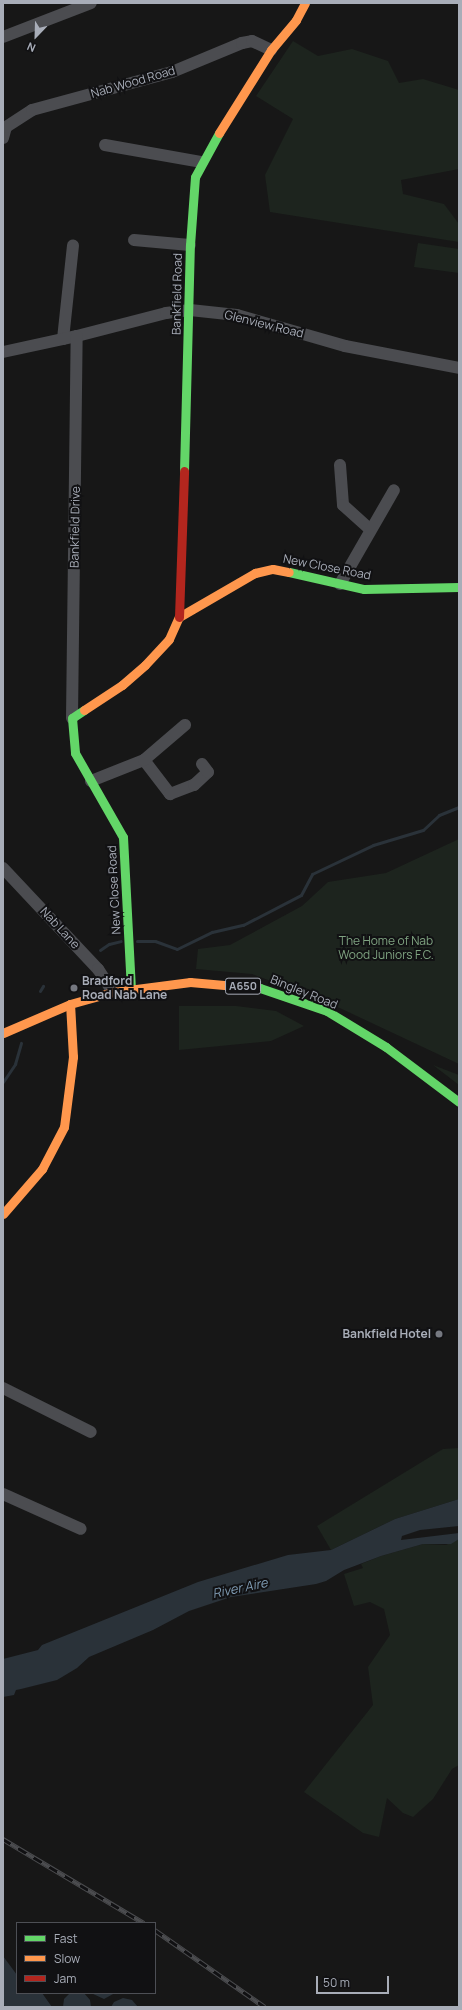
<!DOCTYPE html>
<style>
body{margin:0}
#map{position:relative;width:462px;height:2010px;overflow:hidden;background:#171717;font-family:Manrope,sans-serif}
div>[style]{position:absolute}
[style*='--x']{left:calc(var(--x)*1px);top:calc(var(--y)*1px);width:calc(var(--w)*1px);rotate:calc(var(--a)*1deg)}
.green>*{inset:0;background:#1d241e}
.water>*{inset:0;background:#2a3239}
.stream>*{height:3px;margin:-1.5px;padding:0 1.5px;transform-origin:1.5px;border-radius:1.5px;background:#2a3239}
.street>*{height:12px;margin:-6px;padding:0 6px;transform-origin:6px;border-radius:6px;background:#4b4c50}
.fast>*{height:9px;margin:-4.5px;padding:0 4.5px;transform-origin:4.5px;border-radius:4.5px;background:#63d668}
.slow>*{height:9px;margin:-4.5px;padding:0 4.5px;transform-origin:4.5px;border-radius:4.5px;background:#ff974d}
.jam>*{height:9px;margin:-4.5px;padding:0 4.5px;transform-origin:4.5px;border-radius:4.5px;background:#b3261e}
.rail>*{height:4.5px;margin-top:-2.25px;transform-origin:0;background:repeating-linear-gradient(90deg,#111113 0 9px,#4b4c4f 0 18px);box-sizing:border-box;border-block:1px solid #4b4c4f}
.dots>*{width:11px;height:11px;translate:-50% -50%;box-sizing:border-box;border:2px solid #111113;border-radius:50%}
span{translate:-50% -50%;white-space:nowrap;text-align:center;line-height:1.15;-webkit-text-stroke:4px #111113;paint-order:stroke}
.shield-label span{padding:1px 3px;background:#111113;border:1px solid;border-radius:3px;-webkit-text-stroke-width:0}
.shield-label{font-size:11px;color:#a8adb8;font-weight:700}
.street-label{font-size:12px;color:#a8adb8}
.park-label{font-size:12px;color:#7fa381}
.poi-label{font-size:12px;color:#a8adb8;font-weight:700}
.left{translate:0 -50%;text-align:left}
.right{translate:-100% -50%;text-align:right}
.water-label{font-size:13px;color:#7f9bb3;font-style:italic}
.frame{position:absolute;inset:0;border:4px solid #a8adb8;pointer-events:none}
.legend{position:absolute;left:16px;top:1922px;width:140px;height:72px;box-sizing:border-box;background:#111113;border:1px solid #4d4f55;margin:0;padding:5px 7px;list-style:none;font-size:12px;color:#a8adb8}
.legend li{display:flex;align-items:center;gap:8px;height:20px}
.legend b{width:20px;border:1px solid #4d4f55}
.north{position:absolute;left:16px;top:16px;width:40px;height:40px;-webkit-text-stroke:3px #111113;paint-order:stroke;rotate:203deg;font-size:11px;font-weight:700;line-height:16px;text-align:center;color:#a8adb8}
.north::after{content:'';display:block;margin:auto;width:14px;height:18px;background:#a8adb8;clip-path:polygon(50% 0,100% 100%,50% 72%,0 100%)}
.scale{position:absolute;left:316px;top:1976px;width:73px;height:18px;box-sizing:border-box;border:2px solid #a8adb8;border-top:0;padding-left:5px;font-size:12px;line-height:14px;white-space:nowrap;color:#a8adb8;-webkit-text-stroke:3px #111113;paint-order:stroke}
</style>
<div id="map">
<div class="green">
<i style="clip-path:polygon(293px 41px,318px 56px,352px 49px,388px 61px,399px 83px,423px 79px,459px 90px,459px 169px,401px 180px,403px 194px,444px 204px,459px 224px,459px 242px,270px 212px,265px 175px,293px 119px,256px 96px)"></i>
<i style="clip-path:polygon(418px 243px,459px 249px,459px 273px,414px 267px)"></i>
<i style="clip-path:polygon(459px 839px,459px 1064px,327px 1002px,252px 974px,196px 969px,198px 949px,230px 945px,302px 906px,328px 882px,386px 873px)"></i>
<i style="clip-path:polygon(179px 1006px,236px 1006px,276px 1011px,304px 1026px,271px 1041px,179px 1050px)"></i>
<i style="clip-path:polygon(433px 1065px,459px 1075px,459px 1085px)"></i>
<i style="clip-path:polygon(459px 1448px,459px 1499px,395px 1519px,331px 1550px,317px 1526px,443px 1449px)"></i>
<i style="clip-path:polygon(459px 1539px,459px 1765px,452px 1769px,433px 1799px,413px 1817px,403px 1813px,387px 1798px,379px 1837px,363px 1833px,304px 1792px,373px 1705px,368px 1667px,390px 1635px,384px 1609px,370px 1602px,354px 1606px,344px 1574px,363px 1568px,361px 1564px,381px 1556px,423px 1544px,446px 1545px)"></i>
</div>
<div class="water">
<i style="clip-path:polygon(459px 1499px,459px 1526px,420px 1530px,402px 1536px,401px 1540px,459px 1533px,459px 1539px,451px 1544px,423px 1544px,381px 1556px,344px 1570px,326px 1581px,316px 1584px,231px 1597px,189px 1611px,153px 1630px,89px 1657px,77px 1668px,57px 1680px,21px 1689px,16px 1690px,14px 1695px,3px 1697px,3px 1659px,38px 1650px,42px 1645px,198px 1582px,288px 1555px,331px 1550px,395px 1519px)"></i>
<i style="clip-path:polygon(3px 1956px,17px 1975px,17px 1993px,42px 1993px,52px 2007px,6px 2007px,3px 2004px)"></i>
<i style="clip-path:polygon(70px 1993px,84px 1993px,90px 2000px,91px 2007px,63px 2007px,64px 1999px)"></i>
<i style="clip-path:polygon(91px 1993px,115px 1993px,104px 1999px)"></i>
<i style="clip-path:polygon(123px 1998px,132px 2000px,138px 2007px,111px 2007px,114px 2002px)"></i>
</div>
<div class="stream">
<i style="--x:137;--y:941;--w:18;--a:0"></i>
<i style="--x:155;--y:941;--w:23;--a:20"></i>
<i style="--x:177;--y:949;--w:39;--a:-26"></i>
<i style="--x:212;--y:932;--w:32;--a:-13"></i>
<i style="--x:243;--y:925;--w:65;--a:-27.3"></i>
<i style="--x:301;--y:895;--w:24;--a:-62"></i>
<i style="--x:312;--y:874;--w:68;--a:-25.4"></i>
<i style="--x:373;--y:845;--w:52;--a:-16.7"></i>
<i style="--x:423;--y:830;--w:22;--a:-43"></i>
<i style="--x:439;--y:815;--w:22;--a:-22"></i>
<i style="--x:100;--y:950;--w:11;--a:-34"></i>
<i style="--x:109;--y:944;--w:12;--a:-14"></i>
<i style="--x:40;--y:991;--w:6;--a:-59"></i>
<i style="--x:3;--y:1082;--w:22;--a:-56"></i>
<i style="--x:15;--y:1064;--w:22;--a:-74"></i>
</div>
<div class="street">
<i style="--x:3;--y:37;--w:94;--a:-21.1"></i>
<i style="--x:3;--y:138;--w:11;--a:-75"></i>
<i style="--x:6;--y:127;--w:31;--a:-33"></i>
<i style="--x:32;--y:110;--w:145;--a:-15.2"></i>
<i style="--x:172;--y:72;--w:76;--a:-22.5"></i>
<i style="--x:242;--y:43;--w:10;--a:-11"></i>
<i style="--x:252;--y:41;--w:21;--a:25"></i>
<i style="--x:105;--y:145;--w:97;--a:10"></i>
<i style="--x:134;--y:240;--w:56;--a:5.1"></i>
<i style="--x:63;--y:339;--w:94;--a:-83.9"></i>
<i style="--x:3;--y:352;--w:76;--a:-12.2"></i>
<i style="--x:77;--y:336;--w:92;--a:-14.5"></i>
<i style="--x:166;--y:313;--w:24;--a:-7"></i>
<i style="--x:190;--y:310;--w:47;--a:6.1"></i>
<i style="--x:237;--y:315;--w:112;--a:16"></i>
<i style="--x:345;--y:346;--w:116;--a:10.9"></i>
<i style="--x:340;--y:465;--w:40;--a:85.7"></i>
<i style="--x:343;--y:505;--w:36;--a:42"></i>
<i style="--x:340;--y:584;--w:108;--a:-60.1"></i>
<i style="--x:72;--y:718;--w:382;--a:-89.3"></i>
<i style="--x:144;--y:760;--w:43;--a:52.6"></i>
<i style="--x:170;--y:794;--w:26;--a:-21"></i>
<i style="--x:194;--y:785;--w:19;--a:-43"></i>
<i style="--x:208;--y:772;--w:10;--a:-127"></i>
<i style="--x:91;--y:781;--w:57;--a:-21.6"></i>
<i style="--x:144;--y:760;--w:54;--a:-40.5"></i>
<i style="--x:3;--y:868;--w:139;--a:46.8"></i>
<i style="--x:98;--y:969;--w:27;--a:57"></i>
<i style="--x:3;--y:1388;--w:98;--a:26.6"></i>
<i style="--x:3;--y:1494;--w:85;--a:24.2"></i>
</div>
<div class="fast">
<i style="--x:184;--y:471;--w:226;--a:-88.5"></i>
<i style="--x:190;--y:245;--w:68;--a:-85.8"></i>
<i style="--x:195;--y:177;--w:50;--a:-61.4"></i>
<i style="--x:289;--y:572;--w:77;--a:12.8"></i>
<i style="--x:364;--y:589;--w:95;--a:-1.2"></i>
<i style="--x:84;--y:710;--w:14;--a:146"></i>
<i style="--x:72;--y:718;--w:35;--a:85"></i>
<i style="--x:75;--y:753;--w:97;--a:60.3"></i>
<i style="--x:123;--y:837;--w:152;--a:87"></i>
<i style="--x:247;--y:987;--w:13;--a:4"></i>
<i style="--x:260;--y:988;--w:71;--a:18.9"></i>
<i style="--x:327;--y:1011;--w:69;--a:31.4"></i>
<i style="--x:386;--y:1047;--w:91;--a:37"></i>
</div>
<div class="slow">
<i style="--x:219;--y:133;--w:98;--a:-57.9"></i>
<i style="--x:271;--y:50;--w:39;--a:-50"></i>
<i style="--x:296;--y:20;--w:19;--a:-62"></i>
<i style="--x:84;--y:710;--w:45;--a:-33.3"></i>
<i style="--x:122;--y:685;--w:30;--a:-41"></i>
<i style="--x:145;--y:665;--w:35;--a:-47"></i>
<i style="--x:169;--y:639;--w:24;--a:-66"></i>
<i style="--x:179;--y:617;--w:88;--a:-30.1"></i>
<i style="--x:255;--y:573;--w:18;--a:-13"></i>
<i style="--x:273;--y:569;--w:16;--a:11"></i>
<i style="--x:3;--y:1033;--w:73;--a:-23.4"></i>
<i style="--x:70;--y:1004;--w:45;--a:-15.6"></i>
<i style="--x:113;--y:992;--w:78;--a:-7.4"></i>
<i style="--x:190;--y:982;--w:57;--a:5"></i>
<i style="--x:3;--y:1214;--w:60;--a:-49.1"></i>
<i style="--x:42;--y:1169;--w:47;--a:-62.4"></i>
<i style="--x:64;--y:1127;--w:71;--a:-82.7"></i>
<i style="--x:73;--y:1057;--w:53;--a:-93.2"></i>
</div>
<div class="jam">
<i style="--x:179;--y:617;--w:146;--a:-88"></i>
</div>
<div class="rail">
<i style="--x:3;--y:1839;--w:164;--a:30.8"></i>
<i style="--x:155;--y:1930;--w:134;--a:35"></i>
</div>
<div class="dots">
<i style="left:74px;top:988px;background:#757880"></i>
<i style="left:439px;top:1334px;background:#757880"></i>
</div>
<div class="shield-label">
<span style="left:243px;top:986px">A650</span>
</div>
<div class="street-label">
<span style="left:133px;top:82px;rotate:-16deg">Nab Wood Road</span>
<span style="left:177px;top:294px;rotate:-89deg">Bankfield Road</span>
<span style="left:264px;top:324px;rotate:14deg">Glenview Road</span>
<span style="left:75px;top:527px;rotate:-89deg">Bankfield Drive</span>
<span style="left:327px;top:567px;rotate:11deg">New Close Road</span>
<span style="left:114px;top:890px;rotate:-93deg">New Close Road</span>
<span style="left:60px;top:928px;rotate:47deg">Nab Lane</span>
<span style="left:304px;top:992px;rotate:22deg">Bingley Road</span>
</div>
<div class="park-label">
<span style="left:386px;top:948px">The Home of Nab<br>Wood Juniors F.C.</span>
</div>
<div class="poi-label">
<span class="left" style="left:82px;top:988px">Bradford<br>Road Nab Lane</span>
<span class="right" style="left:431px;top:1334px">Bankfield Hotel</span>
</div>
<div class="water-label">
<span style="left:240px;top:1588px;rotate:-12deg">River Aire</span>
</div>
<div class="frame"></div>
<ul class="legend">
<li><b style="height:5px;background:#63d668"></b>Fast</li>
<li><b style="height:5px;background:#ff974d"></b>Slow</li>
<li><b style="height:5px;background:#b3261e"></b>Jam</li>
</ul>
<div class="north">N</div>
<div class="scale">50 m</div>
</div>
